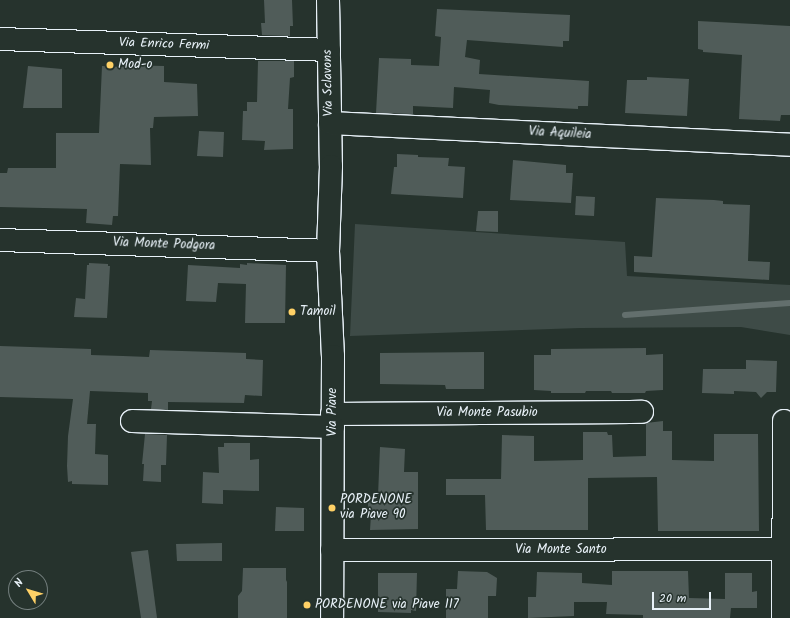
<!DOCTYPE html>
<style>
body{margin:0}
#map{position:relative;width:790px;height:618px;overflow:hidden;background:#26332d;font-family:Kalam,sans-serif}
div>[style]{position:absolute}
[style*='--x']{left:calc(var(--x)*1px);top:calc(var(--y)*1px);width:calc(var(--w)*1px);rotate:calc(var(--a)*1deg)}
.green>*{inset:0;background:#3e4b47}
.stream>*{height:6px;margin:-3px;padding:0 3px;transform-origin:3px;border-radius:3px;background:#636f6d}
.building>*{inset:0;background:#505c59}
.roads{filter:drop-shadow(1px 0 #e8f1f8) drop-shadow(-1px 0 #e8f1f8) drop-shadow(0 1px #e8f1f8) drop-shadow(0 -1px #e8f1f8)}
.minor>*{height:22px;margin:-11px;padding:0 11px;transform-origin:11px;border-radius:11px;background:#26332d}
.dots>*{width:11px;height:11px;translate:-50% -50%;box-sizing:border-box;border:2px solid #26332d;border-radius:50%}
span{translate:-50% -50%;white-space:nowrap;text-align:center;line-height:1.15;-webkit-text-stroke:3.5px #26332d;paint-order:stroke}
.street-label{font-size:13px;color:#e8f1f8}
.poi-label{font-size:13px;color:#e8f1f8}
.left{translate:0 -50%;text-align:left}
.north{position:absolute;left:8px;top:570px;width:40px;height:40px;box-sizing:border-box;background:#26332d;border:1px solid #747f7e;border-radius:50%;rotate:308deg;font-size:11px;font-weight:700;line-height:16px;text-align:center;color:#e8f1f8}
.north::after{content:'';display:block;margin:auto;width:14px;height:18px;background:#ffd166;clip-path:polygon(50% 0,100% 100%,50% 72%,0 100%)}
.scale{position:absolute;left:652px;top:592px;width:59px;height:18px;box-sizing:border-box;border:2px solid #e8f1f8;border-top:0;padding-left:5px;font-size:12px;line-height:14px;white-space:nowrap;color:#e8f1f8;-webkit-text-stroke:3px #26332d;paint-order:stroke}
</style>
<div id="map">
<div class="green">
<i style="clip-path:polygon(355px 224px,625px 242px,627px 276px,790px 285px,790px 335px,741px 327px,580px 328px,350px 336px)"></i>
</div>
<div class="stream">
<i style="--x:625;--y:315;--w:165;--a:-4.2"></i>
</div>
<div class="building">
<i style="clip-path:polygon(264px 0,292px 0,293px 26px,290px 26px,290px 36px,262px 35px,261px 23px,265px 23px)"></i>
<i style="clip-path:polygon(437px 9px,570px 15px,569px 41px,563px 41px,563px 47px,467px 40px,465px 57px,480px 60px,479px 74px,589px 81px,588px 106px,578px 106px,578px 109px,499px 105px,489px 103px,490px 90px,454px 87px,453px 108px,413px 106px,413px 114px,376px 113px,379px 58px,411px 59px,411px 65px,439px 66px,441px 37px,435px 36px)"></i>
<i style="clip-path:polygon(698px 21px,790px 26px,790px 115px,781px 115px,780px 121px,739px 119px,742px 55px,703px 52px,703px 50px,698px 49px)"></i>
<i style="clip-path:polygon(258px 61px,294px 61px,294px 77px,290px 78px,288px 109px,293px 109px,293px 149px,264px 150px,265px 141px,242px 140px,243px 111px,247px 111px,247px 102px,257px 102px)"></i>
<i style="clip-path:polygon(122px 65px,164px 66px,164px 82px,197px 84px,198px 116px,154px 117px,153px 128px,150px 128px,151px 165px,120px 164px,118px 216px,113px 216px,112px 225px,86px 223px,87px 209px,0 207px,0 173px,7px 173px,8px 168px,56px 168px,56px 133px,99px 133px,102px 66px,122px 67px)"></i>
<i style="clip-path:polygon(28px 66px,62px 69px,62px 108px,23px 108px)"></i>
<i style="clip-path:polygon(647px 77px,689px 79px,687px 116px,625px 113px,627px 80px,647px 80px)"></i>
<i style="clip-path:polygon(199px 131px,224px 132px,223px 157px,197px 156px)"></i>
<i style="clip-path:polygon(397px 154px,418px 155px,418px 157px,449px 158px,448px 166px,465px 167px,463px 198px,391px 194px,394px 167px,397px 167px)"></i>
<i style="clip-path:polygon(513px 160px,566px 165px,566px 173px,573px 173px,571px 203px,510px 200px)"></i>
<i style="clip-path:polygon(576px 196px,595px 197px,594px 216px,575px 215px)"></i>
<i style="clip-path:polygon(656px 198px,714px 200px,723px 201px,723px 204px,750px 205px,748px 261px,770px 262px,769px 280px,634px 272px,634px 256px,652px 257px)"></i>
<i style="clip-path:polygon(478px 211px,498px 211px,498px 232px,476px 231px)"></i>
<i style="clip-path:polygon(89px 263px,108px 264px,108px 266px,110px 266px,107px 318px,74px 317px,76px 298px,85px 299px,87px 265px,89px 265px)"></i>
<i style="clip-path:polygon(247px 263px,286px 265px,285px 323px,245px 323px,246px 284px,218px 283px,216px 302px,186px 301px,188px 265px,240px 268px,240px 264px,247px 265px)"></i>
<i style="clip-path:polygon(0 346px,91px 349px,91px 355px,123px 356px,149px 357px,150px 350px,246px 353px,246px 359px,263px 360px,262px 396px,245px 395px,244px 403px,168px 402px,168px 410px,151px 409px,152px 401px,148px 401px,148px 393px,90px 391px,87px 424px,96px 424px,95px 454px,108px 455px,108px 485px,72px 484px,72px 481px,68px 482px,67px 466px,68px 436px,73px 399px,0 397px)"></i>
<i style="clip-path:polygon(646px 348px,646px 355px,663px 354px,663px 390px,646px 391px,645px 393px,612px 393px,611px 391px,586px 391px,585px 393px,551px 393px,551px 391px,534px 390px,534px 355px,551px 355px,551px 349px)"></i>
<i style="clip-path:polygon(484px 352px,484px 389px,446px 389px,445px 385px,380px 384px,380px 353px)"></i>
<i style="clip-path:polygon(746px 360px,777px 361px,776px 392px,767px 392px,761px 398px,756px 392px,734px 391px,734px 394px,702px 393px,703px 369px,746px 369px)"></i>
<i style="clip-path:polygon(663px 421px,663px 431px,672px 431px,672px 460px,714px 461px,714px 434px,758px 434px,759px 531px,658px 531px,657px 477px,588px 478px,588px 530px,486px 530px,485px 495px,446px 495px,446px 479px,501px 479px,502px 435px,534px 436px,534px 461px,583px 460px,583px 432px,607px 432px,608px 435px,612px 435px,613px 457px,646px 456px,646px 423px)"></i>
<i style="clip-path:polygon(145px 434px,167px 435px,166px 465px,161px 465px,161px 482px,143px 481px,144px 464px,142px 464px)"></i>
<i style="clip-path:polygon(224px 443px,250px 443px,250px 460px,259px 459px,259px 491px,223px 490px,223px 504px,202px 503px,203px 472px,219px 473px,218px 447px,224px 447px)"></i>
<i style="clip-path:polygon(380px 447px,405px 449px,404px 472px,418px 472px,418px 529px,370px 530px,371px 515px,368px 515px,368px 496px,378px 496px)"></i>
<i style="clip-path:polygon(276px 507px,304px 508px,304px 531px,275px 531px)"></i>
<i style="clip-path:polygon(222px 543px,222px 561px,177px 561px,176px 544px)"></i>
<i style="clip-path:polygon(148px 550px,157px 618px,141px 618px,131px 552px)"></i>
<i style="clip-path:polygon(243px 568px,286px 568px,286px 580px,287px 582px,287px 618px,238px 618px,238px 596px,242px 591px)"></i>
<i style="clip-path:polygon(458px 571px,487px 572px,497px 578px,496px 596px,488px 596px,488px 618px,446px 618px,446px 589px,457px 589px)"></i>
<i style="clip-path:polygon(612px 571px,688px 571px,689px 598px,725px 599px,725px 573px,752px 573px,752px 592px,757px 591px,757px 608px,731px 608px,730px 618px,643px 618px,643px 615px,606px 614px,607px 602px,574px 602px,574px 616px,528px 618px,528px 597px,536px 597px,537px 572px,582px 573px,582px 583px,612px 585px)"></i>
<i style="clip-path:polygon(378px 573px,417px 573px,416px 611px,411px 610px,411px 613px,378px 612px)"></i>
</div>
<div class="roads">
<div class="minor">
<i style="--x:328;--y:0;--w:166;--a:89"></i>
<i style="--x:331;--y:166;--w:85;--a:92"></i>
<i style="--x:328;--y:251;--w:105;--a:87.3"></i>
<i style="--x:333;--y:356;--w:262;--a:90.2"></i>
<i style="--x:0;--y:39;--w:329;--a:1.9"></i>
<i style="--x:330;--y:123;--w:461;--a:2.7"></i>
<i style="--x:0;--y:240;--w:328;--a:1.9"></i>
<i style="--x:332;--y:414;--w:310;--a:-0.4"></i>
<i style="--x:132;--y:421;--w:201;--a:1.7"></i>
<i style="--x:332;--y:550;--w:458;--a:-0.1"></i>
<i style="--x:783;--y:618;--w:197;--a:-89.7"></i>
</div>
</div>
<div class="dots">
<i style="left:110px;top:65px;background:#ffd166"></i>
<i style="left:292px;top:312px;background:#ffd166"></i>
<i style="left:332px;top:508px;background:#ffd166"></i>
<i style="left:307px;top:605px;background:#ffd166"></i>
</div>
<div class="street-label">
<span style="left:164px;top:45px;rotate:2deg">Via Enrico Fermi</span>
<span style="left:329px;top:83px;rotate:-91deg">Via Sclavons</span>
<span style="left:560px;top:134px;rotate:3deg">Via Aquileia</span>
<span style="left:164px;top:245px;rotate:2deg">Via Monte Podgora</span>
<span style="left:333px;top:412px;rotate:-90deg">Via Piave</span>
<span style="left:487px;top:413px">Via Monte Pasubio</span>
<span style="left:561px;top:550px">Via Monte Santo</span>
</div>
<div class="poi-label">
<span class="left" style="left:118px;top:65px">Mod-o</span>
<span class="left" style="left:300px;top:312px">Tamoil</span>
<span class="left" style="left:340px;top:508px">PORDENONE<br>via Piave 90</span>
<span class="left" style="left:315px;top:605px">PORDENONE via Piave 117</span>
</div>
<div class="north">N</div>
<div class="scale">20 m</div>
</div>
